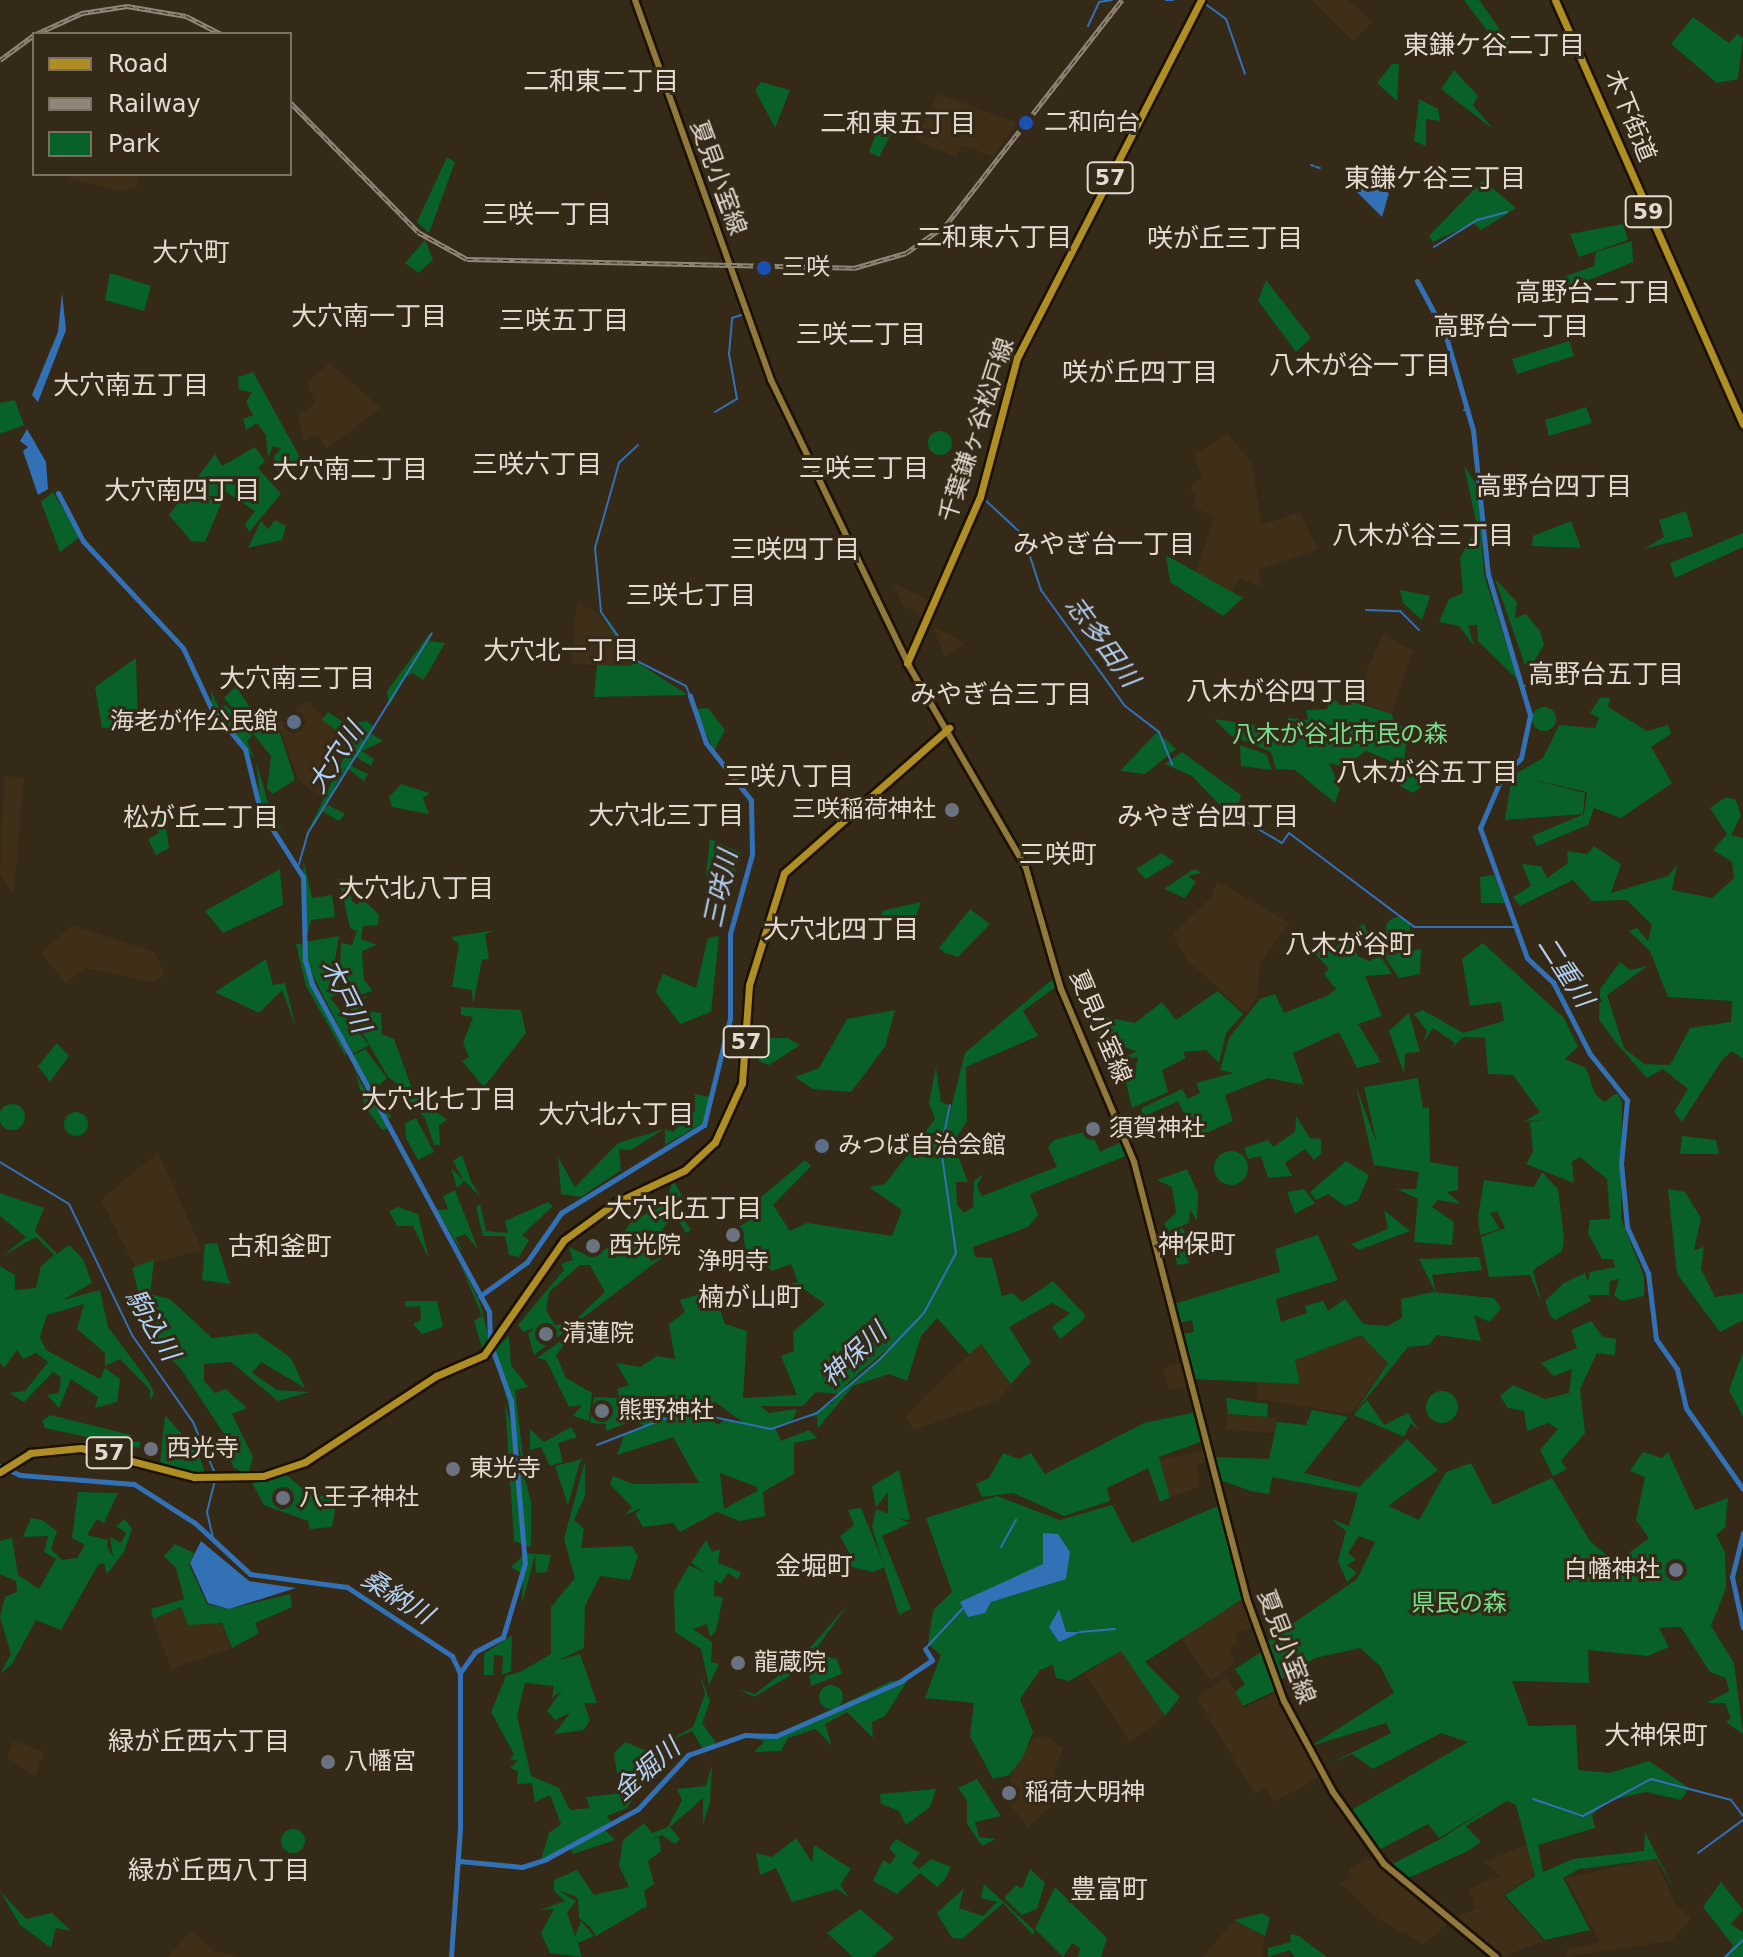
<!DOCTYPE html>
<meta charset="utf-8">
<style>
body{margin:0}
#map{position:relative;width:1743px;height:1957px;overflow:hidden;background:#352918;font-family:"DejaVu Sans","Noto Sans JP",sans-serif}
div>[style]{position:absolute}
[style*='--x']{left:calc(var(--x)*1px);top:calc(var(--y)*1px);width:calc(var(--w)*1px);rotate:calc(var(--a)*1deg)}
.built>*{inset:0;background:#3f2f18}
.green>*{inset:0;background:#086128}
.round{border-radius:50%}
.water>*{inset:0;background:#3271b6}
.stream>*{height:2px;margin:-1px;padding:0 1px;transform-origin:1px;border-radius:1px;background:#3271b6}
.river>*{height:5px;margin:-2.5px;padding:0 2.5px;transform-origin:2.5px;border-radius:2.5px;background:#3271b6}
.roads{filter:drop-shadow(2px 0 #1c1103) drop-shadow(-2px 0 #1c1103) drop-shadow(0 2px #1c1103) drop-shadow(0 -2px #1c1103)}
.secondary>*{height:6px;margin:-3px;padding:0 3px;transform-origin:3px;border-radius:3px;background:#90793a}
.primary>*{height:7px;margin:-3.5px;padding:0 3.5px;transform-origin:3.5px;border-radius:3.5px;background:#af8f23}
.rail>*{height:5px;margin-top:-2.5px;transform-origin:0;background:repeating-linear-gradient(90deg,#352918 0 6px,#908679 0 12px);box-sizing:border-box;border-block:2px solid #908679}
.dots>*{width:22px;height:22px;translate:-50% -50%;box-sizing:border-box;border:4px solid #352918;border-radius:50%}
span{translate:-50% -50%;white-space:nowrap;text-align:center;line-height:1.15;-webkit-text-stroke:6px #352918;paint-order:stroke}
.shield-label span{padding:2px 6px;background:#352918;border:2px solid;border-radius:6px;-webkit-text-stroke-width:0}
.shield-label{font-size:22px;color:#e3dbd1;font-weight:700}
.street-label{font-size:24px;color:#e3dbd1}
.poi-label{font-size:24px;color:#e3dbd1}
.left{translate:0 -50%;text-align:left}
.right{translate:-100% -50%;text-align:right}
.park-label{font-size:24px;color:#74e08b}
.neighbourhood-label{font-size:26px;color:#e3dbd1}
.water-label{font-size:26px;color:#b1d1f6;font-style:italic}
.legend{position:absolute;left:32px;top:32px;width:260px;height:144px;box-sizing:border-box;background:#352918;border:2px solid #7b7062;margin:0;padding:10px 14px;list-style:none;font-size:24px;color:#e3dbd1}
.legend li{display:flex;align-items:center;gap:16px;height:40px}
.legend b{width:40px;border:2px solid #7b7062}
</style>
<div id="map">
<div class="built">
<i style="clip-path:polygon(1312px 0,1348px 0,1373px 22px,1353px 41px)"></i>
<i style="clip-path:polygon(938px 94px,1017px 123px,993px 157px,962px 145px,956px 157px,915px 140px)"></i>
<i style="clip-path:polygon(72px 174px,138px 174px,137px 188px,120px 191px,69px 179px)"></i>
<i style="clip-path:polygon(330px 363px,381px 408px,326px 449px,318px 435px,303px 441px,298px 415px,315px 403px,307px 382px)"></i>
<i style="clip-path:polygon(1228px 434px,1252px 463px,1261px 525px,1299px 512px,1318px 549px,1259px 570px,1260px 586px,1239px 578px,1232px 593px,1195px 573px,1215px 517px,1192px 507px,1197px 494px,1189px 489px,1202px 476px,1193px 455px)"></i>
<i style="clip-path:polygon(893px 583px,933px 603px,926px 620px,903px 605px)"></i>
<i style="clip-path:polygon(577px 602px,601px 615px,632px 666px,571px 664px)"></i>
<i style="clip-path:polygon(932px 626px,965px 643px,945px 657px)"></i>
<i style="clip-path:polygon(1383px 634px,1413px 651px,1392px 714px,1354px 699px)"></i>
<i style="clip-path:polygon(307px 701px,352px 741px,320px 798px,298px 778px,278px 723px)"></i>
<i style="clip-path:polygon(4px 777px,24px 778px,14px 893px,0 875px)"></i>
<i style="clip-path:polygon(1217px 881px,1290px 923px,1261px 961px,1256px 1000px,1245px 1013px,1186px 959px,1173px 934px,1212px 896px)"></i>
<i style="clip-path:polygon(72px 925px,155px 952px,165px 976px,152px 982px,85px 968px,66px 984px,41px 953px)"></i>
<i style="clip-path:polygon(158px 1152px,202px 1250px,135px 1267px,101px 1200px)"></i>
<i style="clip-path:polygon(1361px 1335px,1388px 1363px,1351px 1414px,1258px 1399px,1257px 1379px,1300px 1383px,1294px 1360px)"></i>
<i style="clip-path:polygon(980px 1344px,1011px 1384px,999px 1400px,914px 1430px,905px 1416px)"></i>
<i style="clip-path:polygon(1183px 1363px,1189px 1386px,1168px 1390px,1163px 1368px)"></i>
<i style="clip-path:polygon(1228px 1414px,1278px 1418px,1275px 1433px,1226px 1430px)"></i>
<i style="clip-path:polygon(1205px 1449px,1208px 1462px,1196px 1465px,1200px 1486px,1170px 1497px,1159px 1461px)"></i>
<i style="clip-path:polygon(1244px 1598px,1253px 1628px,1235px 1633px,1238px 1643px,1230px 1647px,1235px 1663px,1211px 1681px,1180px 1636px)"></i>
<i style="clip-path:polygon(181px 1607px,188px 1625px,208px 1619px,222px 1625px,231px 1649px,171px 1668px,153px 1619px)"></i>
<i style="clip-path:polygon(1121px 1650px,1165px 1716px,1130px 1742px,1085px 1674px)"></i>
<i style="clip-path:polygon(1227px 1677px,1244px 1708px,1277px 1692px,1320px 1777px,1274px 1802px,1266px 1787px,1255px 1794px,1197px 1698px)"></i>
<i style="clip-path:polygon(1045px 1736px,1063px 1748px,1053px 1773px,1076px 1787px,1027px 1827px,1006px 1799px,1012px 1771px,1034px 1738px)"></i>
<i style="clip-path:polygon(14px 1741px,44px 1752px,35px 1777px,7px 1757px)"></i>
<i style="clip-path:polygon(1531px 1843px,1535px 1874px,1502px 1895px,1544px 1941px,1502px 1957px,1451px 1919px,1476px 1909px,1468px 1889px,1500px 1876px,1484px 1862px)"></i>
<i style="clip-path:polygon(1373px 1857px,1448px 1924px,1424px 1944px,1378px 1919px,1340px 1883px,1353px 1878px,1348px 1868px)"></i>
<i style="clip-path:polygon(1655px 1859px,1675px 1904px,1691px 1918px,1671px 1941px,1566px 1957px,1566px 1950px,1600px 1942px,1565px 1878px)"></i>
<i style="clip-path:polygon(1234px 1920px,1265px 1936px,1262px 1957px,1203px 1957px)"></i>
<i style="clip-path:polygon(192px 1929px,213px 1951px,239px 1957px,168px 1957px)"></i>
</div>
<div class="green">
<i style="clip-path:polygon(1464px 0,1479px 0,1509px 42px,1506px 56px)"></i>
<i style="clip-path:polygon(1693px 17px,1729px 43px,1737px 34px,1743px 38px,1738px 79px,1717px 83px,1671px 44px)"></i>
<i style="clip-path:polygon(1392px 64px,1399px 64px,1397px 101px,1377px 83px)"></i>
<i style="clip-path:polygon(1454px 70px,1478px 96px,1473px 105px,1493px 129px,1441px 89px)"></i>
<i style="clip-path:polygon(761px 82px,790px 90px,775px 128px,755px 90px)"></i>
<i style="clip-path:polygon(1419px 99px,1438px 109px,1440px 121px,1426px 119px,1426px 146px,1414px 141px)"></i>
<i style="clip-path:polygon(880px 123px,894px 129px,879px 157px,869px 152px)"></i>
<i style="clip-path:polygon(447px 157px,455px 162px,429px 233px,417px 222px)"></i>
<i style="clip-path:polygon(1483px 180px,1516px 208px,1481px 230px,1473px 223px,1433px 242px,1429px 236px)"></i>
<i style="clip-path:polygon(1623px 224px,1628px 240px,1579px 257px,1570px 234px)"></i>
<i style="clip-path:polygon(425px 240px,433px 260px,418px 273px,405px 263px)"></i>
<i style="clip-path:polygon(1632px 241px,1633px 262px,1557px 293px,1553px 281px,1594px 266px,1596px 252px)"></i>
<i style="clip-path:polygon(110px 273px,151px 286px,144px 311px,105px 300px)"></i>
<i style="clip-path:polygon(1266px 280px,1311px 338px,1296px 352px,1258px 301px)"></i>
<i style="clip-path:polygon(1569px 341px,1574px 356px,1517px 374px,1512px 359px)"></i>
<i style="clip-path:polygon(253px 372px,302px 461px,279px 474px,274px 456px,281px 449px,273px 446px,268px 457px,266px 435px,257px 423px,246px 430px,243px 419px,253px 415px,246px 402px,252px 392px,239px 390px,238px 377px)"></i>
<i style="clip-path:polygon(15px 400px,24px 425px,0 434px,0 403px)"></i>
<i style="clip-path:polygon(1586px 407px,1592px 423px,1549px 436px,1545px 420px)"></i>
<i class="round" style="left:928px;top:431px;width:24px;height:24px"></i>
<i style="clip-path:polygon(255px 447px,265px 461px,258px 468px,281px 494px,249px 532px,245px 524px,255px 511px,226px 492px,205px 542px,191px 541px,169px 515px,215px 454px,222px 466px)"></i>
<i style="clip-path:polygon(1464px 466px,1478px 486px,1484px 575px,1518px 680px,1478px 641px,1477px 625px,1468px 625px,1474px 646px,1459px 626px,1439px 622px,1449px 599px,1463px 593px,1460px 558px,1477px 526px)"></i>
<i style="clip-path:polygon(53px 492px,80px 537px,60px 552px,41px 502px)"></i>
<i style="clip-path:polygon(1686px 511px,1693px 536px,1644px 549px,1664px 537px,1659px 520px)"></i>
<i style="clip-path:polygon(275px 520px,286px 526px,282px 540px,248px 548px,261px 521px,268px 529px)"></i>
<i style="clip-path:polygon(1571px 521px,1581px 548px,1532px 546px,1533px 536px)"></i>
<i style="clip-path:polygon(1743px 533px,1743px 547px,1675px 578px,1670px 563px)"></i>
<i style="clip-path:polygon(1166px 556px,1171px 558px,1243px 598px,1223px 616px,1170px 582px)"></i>
<i style="clip-path:polygon(1495px 579px,1517px 602px,1515px 618px,1526px 614px,1540px 631px,1544px 645px,1533px 663px,1525px 665px)"></i>
<i style="clip-path:polygon(1400px 590px,1430px 596px,1422px 620px,1403px 603px)"></i>
<i style="clip-path:polygon(601px 613px,635px 661px,688px 695px,594px 697px,597px 665px,632px 666px)"></i>
<i style="clip-path:polygon(431px 632px,429px 641px,445px 643px,431px 668px,423px 680px,412px 673px,405px 678px,389px 706px,387px 691px)"></i>
<i style="clip-path:polygon(136px 658px,138px 727px,102px 728px,95px 687px)"></i>
<i style="clip-path:polygon(236px 686px,254px 714px,270px 708px,266px 718px,273px 715px,277px 724px,295px 780px,273px 794px,267px 789px,271px 756px,224px 698px)"></i>
<i style="clip-path:polygon(211px 690px,219px 708px,225px 705px,255px 732px,247px 741px,255px 760px,212px 707px)"></i>
<i style="clip-path:polygon(1331px 697px,1342px 706px,1347px 700px,1392px 714px,1394px 724px,1408px 728px,1403px 771px,1428px 781px,1413px 793px,1400px 786px,1398px 764px,1366px 751px,1344px 767px,1329px 763px,1340px 788px,1335px 803px,1295px 770px,1276px 769px,1271px 752px,1230px 735px,1214px 719px,1256px 725px,1282px 739px,1288px 718px,1308px 720px,1306px 710px,1327px 709px)"></i>
<i style="clip-path:polygon(1600px 698px,1610px 698px,1608px 707px,1647px 731px,1668px 725px,1671px 734px,1651px 747px,1672px 783px,1621px 818px,1594px 808px,1588px 825px,1537px 846px,1532px 836px,1584px 814px,1587px 792px,1529px 779px,1585px 793px,1583px 814px,1505px 820px,1512px 776px,1543px 758px,1559px 725px,1595px 728px,1599px 718px,1590px 713px)"></i>
<i class="round" style="left:1532px;top:707px;width:24px;height:24px"></i>
<i style="clip-path:polygon(708px 708px,725px 730px,714px 751px,695px 709px)"></i>
<i style="clip-path:polygon(328px 712px,346px 724px,367px 721px,374px 727px,366px 739px,370px 733px,383px 741px,362px 751px,374px 759px,371px 766px,356px 757px,349px 765px,368px 774px,364px 781px,347px 768px,337px 783px,323px 811px,328px 805px,345px 814px,339px 821px,322px 811px,306px 835px,352px 741px,322px 720px)"></i>
<i style="clip-path:polygon(1157px 732px,1176px 749px,1145px 774px,1120px 771px)"></i>
<i style="clip-path:polygon(1240px 745px,1266px 754px,1272px 770px,1241px 766px)"></i>
<i style="clip-path:polygon(1182px 752px,1241px 795px,1235px 821px,1192px 776px,1165px 764px)"></i>
<i style="clip-path:polygon(256px 761px,273px 820px,288px 836px,261px 810px)"></i>
<i style="clip-path:polygon(401px 784px,430px 793px,423px 798px,429px 814px,392px 807px,389px 797px)"></i>
<i style="clip-path:polygon(1726px 797px,1736px 800px,1741px 816px,1731px 835px,1743px 838px,1743px 1059px,1732px 1051px,1722px 1060px,1682px 1122px,1674px 1112px,1688px 1089px,1663px 1069px,1647px 1078px,1618px 1045px,1599px 1020px,1600px 989px,1620px 962px,1630px 970px,1648px 966px,1607px 995px,1624px 1048px,1644px 1064px,1670px 1065px,1690px 1028px,1731px 1022px,1732px 1001px,1668px 997px,1650px 951px,1629px 931px,1637px 928px,1648px 941px,1652px 925px,1627px 900px,1592px 901px,1573px 880px,1520px 906px,1513px 897px,1531px 886px,1522px 864px,1541px 866px,1547px 878px,1568px 863px,1567px 851px,1587px 854px,1594px 846px,1621px 864px,1611px 893px,1668px 876px,1677px 865px,1672px 890px,1712px 898px,1734px 878px,1732px 862px,1713px 850px,1727px 834px,1710px 808px)"></i>
<i style="clip-path:polygon(164px 815px,169px 848px,156px 855px,148px 839px,159px 833px,153px 821px)"></i>
<i style="clip-path:polygon(710px 839px,741px 853px,734px 876px,706px 875px)"></i>
<i style="clip-path:polygon(1162px 853px,1174px 862px,1146px 879px,1136px 869px)"></i>
<i style="clip-path:polygon(303px 858px,312px 898px,332px 895px,335px 917px,311px 920px,306px 940px)"></i>
<i style="clip-path:polygon(280px 869px,283px 905px,223px 933px,205px 911px)"></i>
<i style="clip-path:polygon(1194px 869px,1202px 873px,1188px 876px,1196px 882px,1185px 898px,1164px 889px)"></i>
<i style="clip-path:polygon(1494px 875px,1505px 903px,1481px 903px,1480px 877px)"></i>
<i style="clip-path:polygon(339px 879px,349px 880px,352px 901px,358px 905px,361px 897px,379px 915px,378px 925px,363px 926px,361px 939px,377px 945px,362px 951px,364px 980px,373px 991px,355px 996px,340px 969px,341px 943px,352px 945px,357px 931px,350px 928px)"></i>
<i style="clip-path:polygon(921px 902px,916px 916px,879px 924px,882px 911px)"></i>
<i style="clip-path:polygon(970px 909px,990px 924px,958px 957px,945px 953px,939px 948px)"></i>
<i class="round" style="left:1386px;top:917px;width:24px;height:24px"></i>
<i style="clip-path:polygon(1364px 923px,1369px 937px,1354px 948px,1358px 956px,1369px 961px,1380px 956px,1392px 974px,1365px 976px,1382px 1016px,1358px 1024px,1381px 1062px,1357px 1068px,1339px 1032px,1293px 1053px,1304px 1085px,1268px 1078px,1225px 1095px,1233px 1121px,1195px 1138px,1178px 1101px,1141px 1118px,1142px 1108px,1182px 1089px,1188px 1099px,1200px 1093px,1196px 1083px,1233px 1073px,1220px 1070px,1229px 1038px,1260px 999px,1275px 994px,1284px 1013px,1329px 995px,1336px 989px,1324px 974px,1329px 969px,1312px 950px,1320px 943px,1331px 951px)"></i>
<i style="clip-path:polygon(1381px 929px,1403px 952px,1421px 949px,1420px 974px,1399px 978px,1382px 953px,1389px 946px)"></i>
<i style="clip-path:polygon(496px 930px,485px 934px,489px 959px,482px 960px,473px 1005px,472px 990px,452px 987px,459px 945px,451px 937px)"></i>
<i style="clip-path:polygon(339px 936px,333px 971px,341px 992px,330px 998px,369px 1045px,353px 1054px,306px 962px,305px 942px)"></i>
<i style="clip-path:polygon(719px 936px,711px 1012px,680px 1024px,656px 992px,659px 983px,663px 974px,696px 988px,708px 938px)"></i>
<i style="clip-path:polygon(1483px 943px,1564px 1018px,1578px 1047px,1565px 1059px,1586px 1068px,1595px 1094px,1604px 1102px,1617px 1093px,1622px 1101px,1621px 1219px,1644px 1276px,1644px 1296px,1622px 1301px,1614px 1296px,1619px 1279px,1610px 1281px,1609px 1295px,1588px 1295px,1591px 1301px,1555px 1320px,1550px 1315px,1545px 1301px,1564px 1283px,1585px 1273px,1588px 1282px,1590px 1272px,1615px 1267px,1613px 1259px,1602px 1259px,1588px 1233px,1590px 1220px,1610px 1219px,1607px 1179px,1580px 1157px,1572px 1161px,1574px 1183px,1526px 1164px,1533px 1152px,1530px 1122px,1542px 1120px,1525px 1121px,1540px 1112px,1513px 1075px,1488px 1074px,1485px 1038px,1463px 1037px,1451px 1050px,1455px 1043px,1433px 1028px,1423px 1043px,1427px 1031px,1414px 1014px,1423px 1010px,1463px 1033px,1504px 1021px,1501px 1002px,1470px 1006px,1462px 959px)"></i>
<i style="clip-path:polygon(296px 944px,302px 944px,309px 980px,345px 1036px,346px 1057px,306px 986px)"></i>
<i style="clip-path:polygon(266px 959px,273px 985px,285px 983px,296px 1028px,282px 990px,259px 1013px,215px 992px)"></i>
<i style="clip-path:polygon(evenodd,1054px 978px,1057px 986px,1023px 1011px,1038px 1036px,966px 1067px,967px 1121px,953px 1143px,968px 1182px,956px 1182px,957px 1205px,964px 1213px,973px 1207px,974px 1181px,983px 1174px,977px 1186px,982px 1196px,1057px 1167px,1048px 1147px,1054px 1140px,1090px 1130px,1100px 1152px,1123px 1141px,1128px 1155px,1030px 1194px,1038px 1215px,1028px 1227px,973px 1247px,975px 1257px,992px 1258px,1002px 1296px,1013px 1293px,1022px 1302px,1053px 1281px,1086px 1316px,1080px 1323px,1060px 1339px,1052px 1327px,1070px 1313px,1052px 1303px,1009px 1327px,1031px 1362px,1011px 1384px,981px 1344px,969px 1354px,937px 1318px,921px 1336px,907px 1381px,889px 1374px,853px 1386px,818px 1428px,817px 1416px,806px 1417px,832px 1403px,850px 1383px,866px 1372px,881px 1359px,896px 1342px,849px 1382px,839px 1394px,816px 1392px,803px 1406px,760px 1406px,769px 1413px,797px 1409px,793px 1420px,775px 1427px,781px 1441px,809px 1430px,817px 1438px,794px 1443px,794px 1474px,763px 1492px,765px 1516px,740px 1521px,717px 1512px,680px 1532px,673px 1523px,643px 1527px,635px 1514px,642px 1508px,625px 1515px,632px 1507px,610px 1484px,613px 1476px,633px 1484px,699px 1483px,673px 1437px,617px 1455px,624px 1435px,645px 1427px,637px 1421px,651px 1414px,606px 1431px,606px 1424px,590px 1423px,594px 1397px,620px 1398px,617px 1389px,629px 1385px,616px 1363px,640px 1367px,657px 1356px,675px 1359px,669px 1324px,685px 1312px,680px 1300px,713px 1290px,725px 1324px,747px 1331px,743px 1398px,797px 1395px,781px 1356px,794px 1351px,793px 1332px,825px 1304px,798px 1285px,783px 1286px,798px 1282px,791px 1264px,772px 1271px,760px 1258px,750px 1264px,740px 1226px,759px 1215px,754px 1203px,805px 1160px,811px 1166px,773px 1205px,790px 1231px,807px 1223px,892px 1236px,902px 1210px,869px 1187px,885px 1184px,935px 1119px,929px 1103px,936px 1067px,941px 1102px,949px 1105px,946px 1128px,965px 1053px,1054px 978px,714px 1401px,745px 1424px,725px 1419px,718px 1425px,702px 1411px,671px 1415px,684px 1410px,702px 1410px,710px 1414px,714px 1401px,1054px 978px,720px 1473px,757px 1487px,757px 1491px,724px 1509px,720px 1473px)"></i>
<i style="clip-path:polygon(1218px 991px,1243px 1014px,1226px 1033px,1219px 1063px,1206px 1050px,1183px 1052px,1186px 1058px,1162px 1070px,1168px 1092px,1132px 1108px,1126px 1082px,1134px 1078px,1138px 1057px,1118px 1061px,1137px 1051px,1101px 1040px,1095px 1015px,1135px 1023px,1162px 1002px,1176px 1020px)"></i>
<i style="clip-path:polygon(369px 996px,362px 1000px,364px 1011px,381px 1013px,382px 1034px,394px 1039px,414px 1094px,447px 1120px,439px 1125px,440px 1145px,434px 1145px,425px 1118px,407px 1098px,412px 1095px,388px 1077px,351px 1013px,349px 1001px)"></i>
<i style="clip-path:polygon(461px 1007px,521px 1010px,526px 1033px,484px 1087px,462px 1061px,469px 1057px,463px 1043px,473px 1017px,461px 1015px)"></i>
<i style="clip-path:polygon(895px 1010px,885px 1047px,851px 1092px,813px 1089px,795px 1077px,819px 1068px,847px 1019px)"></i>
<i style="clip-path:polygon(1409px 1013px,1420px 1052px,1405px 1053px,1404px 1074px,1389px 1031px)"></i>
<i style="clip-path:polygon(767px 1038px,788px 1038px,800px 1045px,769px 1065px,758px 1061px)"></i>
<i style="clip-path:polygon(57px 1043px,69px 1056px,50px 1082px,38px 1066px)"></i>
<i style="clip-path:polygon(365px 1049px,387px 1078px,374px 1090px,392px 1117px,387px 1119px,352px 1056px)"></i>
<i style="clip-path:polygon(351px 1057px,358px 1078px,390px 1128px,382px 1130px,365px 1107px)"></i>
<i style="clip-path:polygon(1418px 1078px,1423px 1108px,1429px 1107px,1430px 1162px,1458px 1167px,1458px 1190px,1447px 1192px,1461px 1204px,1438px 1200px,1432px 1207px,1454px 1222px,1452px 1245px,1414px 1242px,1418px 1199px,1397px 1189px,1416px 1189px,1419px 1172px,1374px 1165px,1356px 1086px,1377px 1144px,1364px 1087px)"></i>
<i style="clip-path:polygon(695px 1094px,710px 1097px,703px 1123px,665px 1145px,665px 1129px,673px 1132px,695px 1111px)"></i>
<i class="round" style="left:-1px;top:1104px;width:26px;height:26px"></i>
<i class="round" style="left:64px;top:1112px;width:24px;height:24px"></i>
<i style="clip-path:polygon(1296px 1116px,1310px 1138px,1321px 1139px,1321px 1154px,1314px 1160px,1305px 1149px,1285px 1163px,1292px 1176px,1268px 1178px,1261px 1156px,1248px 1159px,1244px 1148px,1268px 1140px,1273px 1147px,1295px 1132px)"></i>
<i style="clip-path:polygon(416px 1118px,434px 1152px,418px 1160px,406px 1138px,405px 1123px)"></i>
<i style="clip-path:polygon(664px 1129px,631px 1150px,619px 1149px,621px 1170px,581px 1197px,561px 1194px,558px 1157px,575px 1187px,618px 1143px)"></i>
<i style="clip-path:polygon(1682px 1136px,1716px 1140px,1719px 1154px,1680px 1154px)"></i>
<i class="round" style="left:1214px;top:1151px;width:34px;height:34px"></i>
<i style="clip-path:polygon(462px 1155px,471px 1181px,480px 1196px,464px 1181px,457px 1188px,451px 1168px,464px 1181px,453px 1161px)"></i>
<i style="clip-path:polygon(1346px 1161px,1369px 1175px,1358px 1201px,1345px 1206px,1328px 1194px,1316px 1200px,1310px 1192px)"></i>
<i style="clip-path:polygon(1187px 1169px,1198px 1193px,1197px 1221px,1190px 1209px,1189px 1223px,1169px 1231px,1164px 1224px,1176px 1213px,1172px 1187px,1157px 1180px)"></i>
<i style="clip-path:polygon(1542px 1172px,1558px 1189px,1564px 1238px,1562px 1251px,1533px 1270px,1541px 1302px,1530px 1275px,1489px 1277px,1481px 1237px,1505px 1228px,1497px 1211px,1490px 1213px,1500px 1229px,1480px 1235px,1478px 1216px,1484px 1180px,1534px 1187px)"></i>
<i style="clip-path:polygon(evenodd,673px 1180px,684px 1199px,679px 1213px,691px 1230px,686px 1233px,674px 1214px,658px 1235px,641px 1240px,651px 1261px,664px 1256px,534px 1355px,528px 1334px,535px 1328px,523px 1332px,518px 1325px,564px 1270px,561px 1264px,573px 1260px,569px 1247px,588px 1256px,618px 1244px,631px 1221px,665px 1205px,673px 1180px,580px 1265px,590px 1265px,605px 1292px,571px 1324px,555px 1325px,546px 1310px,549px 1292px,580px 1265px)"></i>
<i style="clip-path:polygon(1304px 1189px,1315px 1203px,1295px 1214px,1287px 1192px)"></i>
<i style="clip-path:polygon(1668px 1189px,1685px 1192px,1701px 1218px,1694px 1250px,1704px 1247px,1701px 1269px,1715px 1297px,1743px 1293px,1743px 1320px,1720px 1332px,1677px 1274px)"></i>
<i style="clip-path:polygon(455px 1190px,478px 1249px,465px 1234px,456px 1238px,464px 1256px,437px 1210px,448px 1209px,443px 1196px)"></i>
<i style="clip-path:polygon(0 1193px,44px 1208px,35px 1231px,57px 1254px,69px 1245px,83px 1259px,92px 1283px,63px 1300px,100px 1290px,108px 1327px,149px 1382px,154px 1393px,150px 1401px,150px 1390px,120px 1359px,105px 1366px,105px 1353px,77px 1329px,84px 1304px,47px 1315px,40px 1337px,46px 1350px,100px 1379px,105px 1368px,120px 1379px,117px 1402px,95px 1408px,98px 1397px,71px 1379px,59px 1408px,47px 1395px,59px 1393px,61px 1377px,53px 1372px,24px 1402px,9px 1393px,25px 1391px,48px 1362px,36px 1353px,23px 1359px,17px 1350px,4px 1368px,0 1363px,0 1266px,15px 1275px,15px 1290px,36px 1288px,41px 1266px,54px 1255px,36px 1237px,4px 1255px,26px 1237px,0 1216px)"></i>
<i style="clip-path:polygon(548px 1202px,553px 1206px,522px 1235px,529px 1240px,519px 1257px,509px 1255px,505px 1236px,483px 1236px,476px 1207px,480px 1204px,486px 1231px,508px 1233px,505px 1221px)"></i>
<i style="clip-path:polygon(398px 1207px,418px 1214px,429px 1259px,413px 1226px,397px 1226px,389px 1211px)"></i>
<i style="clip-path:polygon(1384px 1210px,1410px 1231px,1359px 1250px,1351px 1244px,1388px 1229px)"></i>
<i style="clip-path:polygon(1183px 1228px,1190px 1246px,1206px 1233px,1211px 1243px,1185px 1253px,1189px 1263px,1177px 1265px,1171px 1233px)"></i>
<i style="clip-path:polygon(1318px 1235px,1338px 1280px,1276px 1299px,1281px 1322px,1307px 1313px,1305px 1306px,1323px 1301px,1328px 1311px,1345px 1299px,1363px 1324px,1387px 1326px,1402px 1318px,1401px 1299px,1433px 1292px,1494px 1298px,1501px 1308px,1490px 1322px,1474px 1315px,1481px 1341px,1437px 1335px,1429px 1345px,1408px 1347px,1353px 1415px,1388px 1363px,1361px 1335px,1295px 1360px,1300px 1384px,1194px 1379px,1182px 1334px,1194px 1332px,1192px 1320px,1179px 1323px,1174px 1304px,1280px 1272px,1275px 1249px)"></i>
<i style="clip-path:polygon(217px 1243px,230px 1284px,202px 1280px,205px 1244px)"></i>
<i style="clip-path:polygon(1479px 1257px,1482px 1270px,1432px 1275px,1436px 1293px,1419px 1259px)"></i>
<i style="clip-path:polygon(458px 1259px,480px 1303px,490px 1343px,483px 1351px,474px 1321px,482px 1316px)"></i>
<i style="clip-path:polygon(154px 1260px,150px 1294px,170px 1299px,212px 1338px,256px 1333px,291px 1358px,305px 1388px,261px 1362px,252px 1373px,277px 1390px,309px 1392px,278px 1401px,231px 1362px,204px 1364px,204px 1381px,215px 1393px,226px 1389px,247px 1408px,232px 1414px,253px 1457px,248px 1476px,233px 1467px,224px 1434px,181px 1369px,151px 1339px,132px 1268px)"></i>
<i style="clip-path:polygon(405px 1301px,437px 1301px,443px 1327px,422px 1334px,413px 1324px,421px 1320px,420px 1306px,405px 1307px)"></i>
<i style="clip-path:polygon(1591px 1321px,1603px 1337px,1616px 1339px,1615px 1355px,1597px 1353px,1580px 1389px,1585px 1433px,1561px 1461px,1567px 1469px,1553px 1476px,1540px 1450px,1558px 1429px,1548px 1423px,1527px 1431px,1524px 1411px,1508px 1408px,1500px 1396px,1513px 1385px,1545px 1399px,1569px 1393px,1572px 1369px,1554px 1376px,1541px 1363px,1577px 1348px,1571px 1330px)"></i>
<i style="clip-path:polygon(576px 1330px,556px 1355px,566px 1378px,592px 1393px,589px 1421px,573px 1416px,582px 1405px,569px 1407px,546px 1360px,537px 1358px)"></i>
<i style="clip-path:polygon(509px 1336px,511px 1365px,528px 1387px,515px 1390px,525px 1472px,494px 1350px)"></i>
<i style="clip-path:polygon(1743px 1352px,1743px 1417px,1729px 1390px)"></i>
<i class="round" style="left:1426px;top:1391px;width:32px;height:32px"></i>
<i style="clip-path:polygon(1226px 1398px,1268px 1404px,1267px 1417px,1228px 1414px)"></i>
<i style="clip-path:polygon(1367px 1400px,1384px 1425px,1408px 1413px,1419px 1431px,1411px 1423px,1404px 1437px,1354px 1415px)"></i>
<i style="clip-path:polygon(505px 1402px,531px 1502px,531px 1547px,514px 1541px)"></i>
<i style="clip-path:polygon(1312px 1410px,1348px 1417px,1304px 1473px,1359px 1487px,1407px 1439px,1438px 1470px,1388px 1506px,1419px 1520px,1446px 1472px,1471px 1463px,1493px 1505px,1552px 1478px,1590px 1541px,1616px 1563px,1649px 1538px,1636px 1520px,1645px 1477px,1630px 1471px,1643px 1452px,1662px 1458px,1668px 1452px,1695px 1510px,1728px 1498px,1725px 1528px,1716px 1535px,1725px 1552px,1726px 1588px,1711px 1626px,1734px 1663px,1743px 1734px,1726px 1722px,1731px 1718px,1725px 1703px,1707px 1703px,1729px 1691px,1726px 1678px,1710px 1672px,1681px 1627px,1659px 1628px,1669px 1647px,1648px 1656px,1588px 1650px,1589px 1683px,1512px 1681px,1529px 1726px,1576px 1725px,1578px 1770px,1610px 1773px,1649px 1761px,1689px 1788px,1681px 1800px,1646px 1792px,1607px 1801px,1592px 1815px,1595px 1828px,1538px 1845px,1543px 1872px,1573px 1859px,1644px 1851px,1645px 1832px,1677px 1895px,1657px 1859px,1579px 1869px,1563px 1878px,1590px 1930px,1545px 1940px,1505px 1895px,1535px 1876px,1516px 1805px,1507px 1801px,1466px 1826px,1481px 1842px,1468px 1851px,1404px 1880px,1388px 1866px,1439px 1840px,1496px 1803px,1439px 1838px,1428px 1824px,1377px 1851px,1365px 1836px,1348px 1812px,1468px 1742px,1441px 1733px,1373px 1769px,1352px 1754px,1323px 1767px,1391px 1733px,1386px 1723px,1311px 1746px,1394px 1693px,1380px 1666px,1360px 1648px,1315px 1658px,1279px 1681px,1265px 1643px,1357px 1579px,1375px 1542px,1359px 1536px,1348px 1553px,1356px 1560px,1347px 1565px,1357px 1573px,1347px 1582px,1338px 1561px,1346px 1531px,1331px 1519px,1349px 1526px,1358px 1493px,1272px 1477px,1269px 1494px,1251px 1491px,1220px 1480px,1214px 1457px,1269px 1459px,1277px 1422px,1306px 1425px)"></i>
<i style="clip-path:polygon(1196px 1412px,1203px 1441px,1159px 1457px,1170px 1498px,1160px 1502px,1148px 1468px,1107px 1488px,1110px 1501px,1064px 1516px,1013px 1493px,982px 1497px,976px 1484px,989px 1478px,1003px 1453px,1019px 1459px,1031px 1453px,1045px 1474px,1144px 1423px)"></i>
<i style="clip-path:polygon(50px 1415px,131px 1435px,127px 1441px,141px 1442px,139px 1448px,45px 1428px,42px 1421px)"></i>
<i style="clip-path:polygon(165px 1415px,198px 1452px,206px 1476px,160px 1464px)"></i>
<i style="clip-path:polygon(571px 1427px,577px 1437px,558px 1443px,563px 1462px,550px 1466px,541px 1447px,530px 1450px,530px 1429px,544px 1442px)"></i>
<i style="clip-path:polygon(582px 1459px,579px 1465px,568px 1505px,555px 1466px)"></i>
<i style="clip-path:polygon(585px 1461px,585px 1496px,574px 1520px,584px 1529px,581px 1548px,632px 1546px,638px 1556px,630px 1580px,600px 1576px,585px 1606px,584px 1648px,539px 1670px,520px 1672px,551px 1654px,551px 1607px,575px 1578px,564px 1539px)"></i>
<i style="clip-path:polygon(899px 1470px,910px 1519px,907px 1520px,888px 1516px,888px 1492px,876px 1507px,872px 1486px)"></i>
<i style="clip-path:polygon(285px 1474px,307px 1492px,337px 1500px,332px 1527px,310px 1529px,308px 1521px,264px 1505px,252px 1483px)"></i>
<i style="clip-path:polygon(78px 1492px,118px 1493px,104px 1523px,97px 1519px,87px 1535px,108px 1540px,107px 1546px,113px 1557px,110px 1537px,121px 1543px,126px 1533px,116px 1526px,125px 1519px,132px 1529px,124px 1552px,107px 1574px,104px 1563px,98px 1565px,61px 1630px,36px 1620px,12px 1664px,0 1674px,11px 1654px,0 1617px,5px 1597px,17px 1592px,16px 1581px,0 1574px,0 1541px,12px 1538px,18px 1575px,39px 1589px,56px 1559px,44px 1552px,48px 1536px,23px 1537px,31px 1518px,42px 1520px,57px 1531px,51px 1549px,62px 1560px,77px 1558px,85px 1545px,72px 1538px)"></i>
<i style="clip-path:polygon(997px 1496px,1060px 1520px,1112px 1505px,1132px 1543px,1220px 1505px,1244px 1598px,1145px 1662px,1180px 1697px,1165px 1716px,1121px 1651px,1069px 1681px,1056px 1678px,1053px 1665px,1040px 1670px,1020px 1699px,1033px 1732px,1023px 1757px,1009px 1775px,993px 1779px,970px 1736px,974px 1703px,925px 1698px,941px 1655px,928px 1644px,933px 1610px,952px 1592px,926px 1518px)"></i>
<i style="clip-path:polygon(861px 1508px,885px 1567px,873px 1572px,847px 1566px,851px 1556px,840px 1536px,854px 1525px,848px 1510px)"></i>
<i style="clip-path:polygon(876px 1509px,910px 1523px,882px 1536px,911px 1609px,899px 1615px,872px 1527px)"></i>
<i style="clip-path:polygon(706px 1540px,712px 1552px,720px 1549px,718px 1563px,741px 1572px,738px 1579px,728px 1573px,721px 1584px,691px 1563px)"></i>
<i style="clip-path:polygon(175px 1544px,194px 1553px,189px 1564px,207px 1604px,229px 1609px,290px 1594px,292px 1607px,255px 1623px,259px 1633px,232px 1648px,222px 1623px,188px 1625px,181px 1607px,153px 1619px,151px 1609px,184px 1599px,176px 1568px,164px 1556px)"></i>
<i style="clip-path:polygon(526px 1553px,551px 1555px,547px 1572px,536px 1573px,535px 1555px,522px 1604px,523px 1574px,511px 1567px)"></i>
<i style="clip-path:polygon(689px 1565px,715px 1578px,714px 1596px,723px 1597px,716px 1631px,710px 1637px,707px 1624px,693px 1629px,712px 1642px,711px 1662px,719px 1664px,709px 1685px,701px 1649px,675px 1632px,674px 1592px)"></i>
<i style="clip-path:polygon(849px 1603px,813px 1653px,837px 1659px,842px 1674px,811px 1686px,808px 1665px,754px 1697px,739px 1689px,755px 1694px,802px 1657px)"></i>
<i style="clip-path:polygon(512px 1635px,511px 1671px,502px 1675px,503px 1656px,494px 1655px,493px 1675px,484px 1675px,484px 1654px)"></i>
<i style="clip-path:polygon(1261px 1652px,1277px 1690px,1243px 1706px,1235px 1692px,1245px 1684px,1235px 1669px)"></i>
<i style="clip-path:polygon(580px 1654px,597px 1703px,584px 1703px,590px 1720px,584px 1730px,554px 1734px,570px 1713px,555px 1720px,547px 1711px,562px 1690px,552px 1698px,554px 1686px,525px 1683px,517px 1716px,531px 1776px,559px 1788px,570px 1810px,590px 1808px,586px 1797px,626px 1793px,630px 1781px,617px 1773px,614px 1753px,625px 1742px,649px 1752px,693px 1727px,705px 1694px,700px 1675px,710px 1701px,702px 1723px,716px 1743px,703px 1749px,692px 1731px,669px 1741px,627px 1808px,607px 1816px,612px 1823px,603px 1828px,615px 1840px,573px 1854px,569px 1846px,541px 1860px,549px 1833px,561px 1824px,550px 1795px,535px 1802px,532px 1783px,517px 1784px,518px 1771px,510px 1768px,518px 1761px,510px 1759px,514px 1754px,491px 1712px,506px 1676px)"></i>
<i style="clip-path:polygon(908px 1680px,885px 1716px,872px 1722px,873px 1738px,847px 1712px,825px 1724px,832px 1746px,816px 1729px,788px 1738px,781px 1751px,754px 1752px,765px 1741px,752px 1738px,777px 1736px,891px 1681px)"></i>
<i class="round" style="left:819px;top:1685px;width:24px;height:24px"></i>
<i style="clip-path:polygon(712px 1765px,710px 1802px,703px 1825px,703px 1798px,670px 1827px,680px 1839px,675px 1844px,662px 1835px,652px 1839px,659px 1837px,661px 1851px,648px 1861px,654px 1884px,644px 1891px,647px 1906px,596px 1936px,590px 1927px,579px 1918px,578px 1900px,575px 1896px,559px 1891px,576px 1901px,567px 1912px,575px 1937px,581px 1921px,594px 1936px,578px 1943px,582px 1957px,550px 1953px,541px 1933px,554px 1909px,540px 1910px,565px 1901px,554px 1891px,554px 1880px,577px 1870px,594px 1895px,629px 1887px,619px 1866px,623px 1840px,644px 1823px,652px 1833px,668px 1827px,682px 1800px,677px 1789px,706px 1786px)"></i>
<i style="clip-path:polygon(977px 1779px,1001px 1816px,975px 1822px,979px 1837px,996px 1839px,982px 1846px,967px 1824px,967px 1800px,958px 1788px)"></i>
<i style="clip-path:polygon(936px 1789px,930px 1807px,906px 1825px,899px 1811px,881px 1804px,880px 1794px)"></i>
<i class="round" style="left:281px;top:1829px;width:24px;height:24px"></i>
<i style="clip-path:polygon(796px 1838px,812px 1862px,814px 1845px,851px 1869px,840px 1885px,850px 1898px,837px 1889px,792px 1902px,776px 1868px,760px 1875px,756px 1853px,772px 1857px)"></i>
<i style="clip-path:polygon(896px 1839px,920px 1853px,912px 1863px,919px 1869px,931px 1859px,951px 1867px,945px 1879px,937px 1887px,920px 1873px,897px 1894px,873px 1881px,883px 1860px,890px 1864px,896px 1856px,889px 1848px)"></i>
<i style="clip-path:polygon(1030px 1869px,1045px 1883px,1037px 1909px,1022px 1915px,1004px 1898px,1016px 1885px,1022px 1889px)"></i>
<i style="clip-path:polygon(1721px 1882px,1743px 1910px,1731px 1924px,1743px 1932px,1743px 1957px,1726px 1957px,1733px 1945px,1703px 1907px)"></i>
<i style="clip-path:polygon(984px 1884px,1035px 1931px,1033px 1935px,1003px 1903px,962px 1939px,952px 1938px,937px 1913px,964px 1888px,959px 1908px,983px 1916px,997px 1902px,981px 1898px)"></i>
<i style="clip-path:polygon(1055px 1887px,1107px 1938px,1101px 1957px,1078px 1957px,1080px 1948px,1072px 1943px,1063px 1957px,1035px 1929px)"></i>
<i style="clip-path:polygon(0 1891px,26px 1919px,52px 1913px,71px 1931px,56px 1928px,51px 1948px,20px 1925px)"></i>
<i style="clip-path:polygon(860px 1909px,894px 1938px,872px 1957px,853px 1957px,827px 1933px)"></i>
<i style="clip-path:polygon(1262px 1913px,1270px 1918px,1265px 1936px,1234px 1920px)"></i>
<i style="clip-path:polygon(1290px 1934px,1299px 1936px,1327px 1957px,1295px 1957px,1290px 1950px,1268px 1957px,1268px 1948px,1291px 1942px)"></i>
</div>
<div class="water">
<i style="clip-path:polygon(1358px 181px,1389px 193px,1382px 217px,1355px 190px)"></i>
<i style="clip-path:polygon(62px 293px,66px 330px,38px 402px,32px 395px,58px 332px)"></i>
<i style="clip-path:polygon(27px 429px,46px 462px,48px 489px,38px 495px,23px 451px,28px 447px,20px 441px)"></i>
<i style="clip-path:polygon(1043px 1533px,1058px 1534px,1070px 1552px,1066px 1579px,991px 1602px,985px 1613px,968px 1617px,960px 1602px,1043px 1564px)"></i>
<i style="clip-path:polygon(201px 1541px,249px 1581px,296px 1588px,229px 1609px,208px 1603px,190px 1563px)"></i>
<i style="clip-path:polygon(1059px 1609px,1066px 1632px,1081px 1632px,1059px 1642px,1049px 1627px)"></i>
</div>
<div class="stream">
<i style="--x:1166;--y:0;--w:7;--a:0"></i>
<i style="--x:1204;--y:3;--w:27;--a:36"></i>
<i style="--x:1226;--y:19;--w:58;--a:70.9"></i>
<i style="--x:1088;--y:26;--w:26;--a:-65"></i>
<i style="--x:1099;--y:2;--w:13;--a:-9"></i>
<i style="--x:1311;--y:165;--w:3;--a:18"></i>
<i style="--x:1316;--y:167;--w:4;--a:14"></i>
<i style="--x:1434;--y:247;--w:51;--a:-32.1"></i>
<i style="--x:1477;--y:220;--w:31;--a:-15"></i>
<i style="--x:1464;--y:410;--w:4;--a:0"></i>
<i style="--x:715;--y:412;--w:26;--a:-31"></i>
<i style="--x:737;--y:399;--w:46;--a:-100.1"></i>
<i style="--x:729;--y:354;--w:36;--a:-85"></i>
<i style="--x:732;--y:318;--w:13;--a:-18"></i>
<i style="--x:638;--y:445;--w:26;--a:137"></i>
<i style="--x:619;--y:463;--w:88;--a:105.8"></i>
<i style="--x:595;--y:548;--w:64;--a:84.6"></i>
<i style="--x:601;--y:612;--w:59;--a:54.7"></i>
<i style="--x:635;--y:660;--w:57;--a:27"></i>
<i style="--x:686;--y:686;--w:11;--a:68"></i>
<i style="--x:984;--y:499;--w:53;--a:42.7"></i>
<i style="--x:1023;--y:535;--w:58;--a:71.9"></i>
<i style="--x:1041;--y:590;--w:143;--a:54.1"></i>
<i style="--x:1125;--y:706;--w:43;--a:37.4"></i>
<i style="--x:1159;--y:732;--w:35;--a:68"></i>
<i style="--x:1366;--y:610;--w:34;--a:2"></i>
<i style="--x:1400;--y:611;--w:27;--a:45"></i>
<i style="--x:1522;--y:687;--w:3;--a:-18"></i>
<i style="--x:1233;--y:814;--w:57;--a:30.6"></i>
<i style="--x:1282;--y:843;--w:12;--a:-55"></i>
<i style="--x:1289;--y:833;--w:156;--a:36.9"></i>
<i style="--x:1414;--y:927;--w:104;--a:0"></i>
<i style="--x:299;--y:864;--w:32;--a:-74"></i>
<i style="--x:308;--y:833;--w:235;--a:-58.2"></i>
<i style="--x:0;--y:1162;--w:81;--a:31.3"></i>
<i style="--x:69;--y:1204;--w:145;--a:64.3"></i>
<i style="--x:132;--y:1335;--w:106;--a:55"></i>
<i style="--x:193;--y:1422;--w:59;--a:66.9"></i>
<i style="--x:216;--y:1476;--w:37;--a:104"></i>
<i style="--x:207;--y:1512;--w:28;--a:77"></i>
<i style="--x:597;--y:1445;--w:93;--a:-21.3"></i>
<i style="--x:684;--y:1411;--w:89;--a:11.7"></i>
<i style="--x:771;--y:1429;--w:49;--a:-19.2"></i>
<i style="--x:817;--y:1413;--w:83;--a:-40.6"></i>
<i style="--x:880;--y:1359;--w:64;--a:-46.3"></i>
<i style="--x:924;--y:1313;--w:68;--a:-61.9"></i>
<i style="--x:956;--y:1253;--w:105;--a:-98.2"></i>
<i style="--x:941;--y:1149;--w:45;--a:-78.4"></i>
<i style="--x:1001;--y:1547;--w:31;--a:-61"></i>
<i style="--x:1080;--y:1632;--w:35;--a:-5"></i>
<i style="--x:925;--y:1649;--w:57;--a:-47.1"></i>
<i style="--x:1533;--y:1799;--w:53;--a:18.8"></i>
<i style="--x:1583;--y:1816;--w:77;--a:-28.6"></i>
<i style="--x:1651;--y:1779;--w:83;--a:14.7"></i>
<i style="--x:1731;--y:1800;--w:20;--a:53"></i>
<i style="--x:1698;--y:1853;--w:56;--a:-36.3"></i>
<i style="--x:1725;--y:1957;--w:25;--a:-43"></i>
</div>
<div class="river">
<i style="--x:1417;--y:281;--w:61;--a:61.8"></i>
<i style="--x:1447;--y:340;--w:94;--a:73.9"></i>
<i style="--x:1473;--y:430;--w:145;--a:84.1"></i>
<i style="--x:1488;--y:574;--w:147;--a:73.4"></i>
<i style="--x:1530;--y:715;--w:44;--a:101.8"></i>
<i style="--x:1521;--y:758;--w:29;--a:134"></i>
<i style="--x:1501;--y:779;--w:53;--a:113.2"></i>
<i style="--x:1480;--y:828;--w:138;--a:70.1"></i>
<i style="--x:1527;--y:958;--w:35;--a:43"></i>
<i style="--x:1553;--y:982;--w:81;--a:62.8"></i>
<i style="--x:1590;--y:1054;--w:59;--a:51.2"></i>
<i style="--x:1627;--y:1100;--w:63;--a:95.4"></i>
<i style="--x:1621;--y:1163;--w:64;--a:84.6"></i>
<i style="--x:1627;--y:1227;--w:51;--a:65.5"></i>
<i style="--x:1648;--y:1273;--w:66;--a:83.1"></i>
<i style="--x:1656;--y:1339;--w:37;--a:55"></i>
<i style="--x:1677;--y:1369;--w:40;--a:77"></i>
<i style="--x:1686;--y:1408;--w:99;--a:54.9"></i>
<i style="--x:58;--y:493;--w:54;--a:62.5"></i>
<i style="--x:83;--y:541;--w:146;--a:46.9"></i>
<i style="--x:183;--y:648;--w:66;--a:65"></i>
<i style="--x:211;--y:708;--w:53;--a:50.3"></i>
<i style="--x:245;--y:749;--w:63;--a:76.2"></i>
<i style="--x:260;--y:810;--w:80;--a:57.3"></i>
<i style="--x:303;--y:877;--w:83;--a:88.6"></i>
<i style="--x:305;--y:960;--w:25;--a:74"></i>
<i style="--x:312;--y:984;--w:373;--a:61.6"></i>
<i style="--x:489;--y:1312;--w:31;--a:88"></i>
<i style="--x:490;--y:1343;--w:62;--a:70.1"></i>
<i style="--x:511;--y:1401;--w:163;--a:85.1"></i>
<i style="--x:525;--y:1563;--w:77;--a:106.6"></i>
<i style="--x:503;--y:1637;--w:32;--a:152"></i>
<i style="--x:475;--y:1652;--w:26;--a:126"></i>
<i style="--x:480;--y:1296;--w:58;--a:-35.9"></i>
<i style="--x:527;--y:1262;--w:60;--a:-55.2"></i>
<i style="--x:561;--y:1213;--w:168;--a:-31.6"></i>
<i style="--x:704;--y:1125;--w:110;--a:-76.3"></i>
<i style="--x:730;--y:1018;--w:84;--a:-90"></i>
<i style="--x:730;--y:934;--w:83;--a:-74.6"></i>
<i style="--x:752;--y:854;--w:54;--a:-91.1"></i>
<i style="--x:751;--y:800;--w:73;--a:-128.3"></i>
<i style="--x:706;--y:743;--w:50;--a:-108.8"></i>
<i style="--x:0;--y:1466;--w:22;--a:24"></i>
<i style="--x:20;--y:1475;--w:114;--a:4.5"></i>
<i style="--x:134;--y:1484;--w:72;--a:32.6"></i>
<i style="--x:195;--y:1523;--w:75;--a:42.8"></i>
<i style="--x:250;--y:1574;--w:98;--a:7.6"></i>
<i style="--x:347;--y:1587;--w:126;--a:33.3"></i>
<i style="--x:452;--y:1656;--w:19;--a:65"></i>
<i style="--x:460;--y:1673;--w:155;--a:90"></i>
<i style="--x:460;--y:1828;--w:129;--a:94"></i>
<i style="--x:1743;--y:1533;--w:45;--a:104"></i>
<i style="--x:1732;--y:1577;--w:52;--a:77.8"></i>
<i style="--x:459;--y:1861;--w:63;--a:5.4"></i>
<i style="--x:522;--y:1867;--w:25;--a:-18"></i>
<i style="--x:546;--y:1859;--w:105;--a:-28.5"></i>
<i style="--x:638;--y:1809;--w:74;--a:-47.2"></i>
<i style="--x:688;--y:1755;--w:60;--a:-19.3"></i>
<i style="--x:745;--y:1735;--w:31;--a:2"></i>
<i style="--x:776;--y:1736;--w:137;--a:-23.7"></i>
<i style="--x:901;--y:1681;--w:37;--a:-34"></i>
<i style="--x:932;--y:1660;--w:13;--a:-122"></i>
</div>
<div class="roads">
<div class="secondary">
<i style="--x:635;--y:0;--w:404;--a:70.3"></i>
<i style="--x:771;--y:380;--w:318;--a:64.2"></i>
<i style="--x:909;--y:666;--w:233;--a:59.9"></i>
<i style="--x:1026;--y:868;--w:126;--a:73.9"></i>
<i style="--x:1061;--y:989;--w:188;--a:67.1"></i>
<i style="--x:1134;--y:1162;--w:451;--a:75.5"></i>
<i style="--x:1247;--y:1599;--w:109;--a:70.1"></i>
<i style="--x:1284;--y:1701;--w:103;--a:61.7"></i>
<i style="--x:1333;--y:1792;--w:88;--a:54.7"></i>
<i style="--x:1384;--y:1864;--w:146;--a:39.7"></i>
</div>
<div class="primary">
<i style="--x:1555;--y:0;--w:464;--a:66.1"></i>
<i style="--x:907;--y:663;--w:181;--a:-66.3"></i>
<i style="--x:980;--y:497;--w:144;--a:-75.1"></i>
<i style="--x:1017;--y:358;--w:403;--a:-62.8"></i>
<i style="--x:0;--y:1472;--w:36;--a:-32"></i>
<i style="--x:30;--y:1453;--w:51;--a:-5.6"></i>
<i style="--x:81;--y:1448;--w:117;--a:14.4"></i>
<i style="--x:194;--y:1477;--w:69;--a:-0.8"></i>
<i style="--x:263;--y:1476;--w:44;--a:-18.4"></i>
<i style="--x:305;--y:1462;--w:157;--a:-33.3"></i>
<i style="--x:436;--y:1376;--w:52;--a:-23.6"></i>
<i style="--x:484;--y:1355;--w:140;--a:-55.2"></i>
<i style="--x:564;--y:1240;--w:63;--a:-36"></i>
<i style="--x:615;--y:1203;--w:77;--a:-25.2"></i>
<i style="--x:685;--y:1170;--w:41;--a:-43"></i>
<i style="--x:715;--y:1142;--w:65;--a:-65.4"></i>
<i style="--x:742;--y:1083;--w:98;--a:-85.9"></i>
<i style="--x:749;--y:985;--w:117;--a:-72.6"></i>
<i style="--x:784;--y:873;--w:220;--a:-41.3"></i>
</div>
</div>
<div class="rail">
<i style="--x:36;--y:34;--w:51;--a:-24.5"></i>
<i style="--x:82;--y:13;--w:46;--a:-8.8"></i>
<i style="--x:127;--y:6;--w:60;--a:9.6"></i>
<i style="--x:186;--y:16;--w:39;--a:27"></i>
<i style="--x:0;--y:60;--w:42;--a:-36.3"></i>
<i style="--x:290;--y:102;--w:182;--a:45.4"></i>
<i style="--x:418;--y:232;--w:56;--a:28.9"></i>
<i style="--x:467;--y:259;--w:387;--a:1.3"></i>
<i style="--x:854;--y:268;--w:54;--a:-16.1"></i>
<i style="--x:906;--y:253;--w:49;--a:-35"></i>
<i style="--x:946;--y:225;--w:286;--a:-52"></i>
</div>
<div class="dots">
<i style="left:1026px;top:123px;background:#1a4fb4"></i>
<i style="left:764px;top:268px;background:#1a4fb4"></i>
<i style="left:294px;top:722px;background:#5c6f8a"></i>
<i style="left:952px;top:810px;background:#6b7280"></i>
<i style="left:1093px;top:1129px;background:#6b7280"></i>
<i style="left:822px;top:1146px;background:#5c6f8a"></i>
<i style="left:733px;top:1235px;background:#6b7280"></i>
<i style="left:593px;top:1246px;background:#6b7280"></i>
<i style="left:546px;top:1334px;background:#6b7280"></i>
<i style="left:602px;top:1411px;background:#6b7280"></i>
<i style="left:151px;top:1449px;background:#6b7280"></i>
<i style="left:453px;top:1469px;background:#6b7280"></i>
<i style="left:283px;top:1498px;background:#6b7280"></i>
<i style="left:1676px;top:1570px;background:#6b7280"></i>
<i style="left:738px;top:1663px;background:#6b7280"></i>
<i style="left:328px;top:1762px;background:#6b7280"></i>
<i style="left:1009px;top:1793px;background:#6b7280"></i>
</div>
<div class="shield-label">
<span style="left:1110px;top:178px">57</span>
<span style="left:1648px;top:212px">59</span>
<span style="left:746px;top:1042px">57</span>
<span style="left:109px;top:1453px">57</span>
</div>
<div class="street-label">
<span style="left:1630px;top:116px;rotate:68deg">木下街道</span>
<span style="left:718px;top:178px;rotate:70deg">夏見小室線</span>
<span style="left:977px;top:430px;rotate:-72deg">千葉鎌ヶ谷松戸線</span>
<span style="left:1100px;top:1027px;rotate:67deg">夏見小室線</span>
<span style="left:1286px;top:1647px;rotate:69deg">夏見小室線</span>
</div>
<div class="poi-label">
<span class="left" style="left:1044px;top:123px">二和向台</span>
<span class="left" style="left:782px;top:268px">三咲</span>
<span class="right" style="left:278px;top:722px">海老が作公民館</span>
<span class="right" style="left:936px;top:810px">三咲稲荷神社</span>
<span class="left" style="left:1109px;top:1129px">須賀神社</span>
<span class="left" style="left:838px;top:1146px">みつば自治会館</span>
<span class="left" style="left:609px;top:1246px">西光院</span>
<span style="left:733px;top:1262px">浄明寺</span>
<span class="left" style="left:562px;top:1334px">清蓮院</span>
<span class="left" style="left:618px;top:1411px">熊野神社</span>
<span class="left" style="left:167px;top:1449px">西光寺</span>
<span class="left" style="left:469px;top:1469px">東光寺</span>
<span class="left" style="left:299px;top:1498px">八王子神社</span>
<span class="right" style="left:1660px;top:1570px">白幡神社</span>
<span class="left" style="left:754px;top:1663px">龍蔵院</span>
<span class="left" style="left:344px;top:1762px">八幡宮</span>
<span class="left" style="left:1025px;top:1793px">稲荷大明神</span>
</div>
<div class="park-label">
<span style="left:1340px;top:735px">八木が谷北市民の森</span>
<span style="left:1459px;top:1604px">県民の森</span>
</div>
<div class="neighbourhood-label">
<span style="left:1494px;top:46px">東鎌ケ谷二丁目</span>
<span style="left:601px;top:82px">二和東二丁目</span>
<span style="left:898px;top:124px">二和東五丁目</span>
<span style="left:1435px;top:179px">東鎌ケ谷三丁目</span>
<span style="left:547px;top:215px">三咲一丁目</span>
<span style="left:994px;top:238px">二和東六丁目</span>
<span style="left:1225px;top:239px">咲が丘三丁目</span>
<span style="left:191px;top:253px">大穴町</span>
<span style="left:1593px;top:293px">高野台二丁目</span>
<span style="left:369px;top:317px">大穴南一丁目</span>
<span style="left:564px;top:321px">三咲五丁目</span>
<span style="left:1511px;top:327px">高野台一丁目</span>
<span style="left:861px;top:335px">三咲二丁目</span>
<span style="left:1360px;top:366px">八木が谷一丁目</span>
<span style="left:1140px;top:373px">咲が丘四丁目</span>
<span style="left:131px;top:386px">大穴南五丁目</span>
<span style="left:537px;top:465px">三咲六丁目</span>
<span style="left:864px;top:469px">三咲三丁目</span>
<span style="left:350px;top:470px">大穴南二丁目</span>
<span style="left:1554px;top:487px">高野台四丁目</span>
<span style="left:182px;top:491px">大穴南四丁目</span>
<span style="left:1423px;top:536px">八木が谷三丁目</span>
<span style="left:1104px;top:545px">みやぎ台一丁目</span>
<span style="left:795px;top:550px">三咲四丁目</span>
<span style="left:691px;top:596px">三咲七丁目</span>
<span style="left:561px;top:651px">大穴北一丁目</span>
<span style="left:1606px;top:675px">高野台五丁目</span>
<span style="left:297px;top:679px">大穴南三丁目</span>
<span style="left:1277px;top:692px">八木が谷四丁目</span>
<span style="left:1001px;top:695px">みやぎ台三丁目</span>
<span style="left:1427px;top:773px">八木が谷五丁目</span>
<span style="left:789px;top:777px">三咲八丁目</span>
<span style="left:666px;top:816px">大穴北三丁目</span>
<span style="left:1208px;top:817px">みやぎ台四丁目</span>
<span style="left:201px;top:818px">松が丘二丁目</span>
<span style="left:1058px;top:855px">三咲町</span>
<span style="left:416px;top:889px">大穴北八丁目</span>
<span style="left:841px;top:930px">大穴北四丁目</span>
<span style="left:1350px;top:945px">八木が谷町</span>
<span style="left:439px;top:1100px">大穴北七丁目</span>
<span style="left:616px;top:1115px">大穴北六丁目</span>
<span style="left:684px;top:1209px">大穴北五丁目</span>
<span style="left:1197px;top:1245px">神保町</span>
<span style="left:280px;top:1247px">古和釜町</span>
<span style="left:750px;top:1298px">楠が山町</span>
<span style="left:814px;top:1567px">金堀町</span>
<span style="left:1656px;top:1736px">大神保町</span>
<span style="left:199px;top:1742px">緑が丘西六丁目</span>
<span style="left:219px;top:1871px">緑が丘西八丁目</span>
<span style="left:1109px;top:1890px">豊富町</span>
</div>
<div class="water-label">
<span style="left:1102px;top:642px;rotate:54deg">志多田川</span>
<span style="left:336px;top:758px;rotate:-57deg">大穴川</span>
<span style="left:721px;top:889px;rotate:-78deg">三咲川</span>
<span style="left:1565px;top:972px;rotate:57deg">二重川</span>
<span style="left:345px;top:996px;rotate:64deg">木戸川</span>
<span style="left:152px;top:1325px;rotate:59deg">駒込川</span>
<span style="left:854px;top:1355px;rotate:-43deg">神保川</span>
<span style="left:397px;top:1597px;rotate:32deg">桑納川</span>
<span style="left:647px;top:1770px;rotate:-41deg">金堀川</span>
</div>
<ul class="legend">
<li><b style="height:10px;background:#af8f23"></b>Road</li>
<li><b style="height:10px;background:#908679"></b>Railway</li>
<li><b style="height:22px;background:#086128"></b>Park</li>
</ul>
</div>
